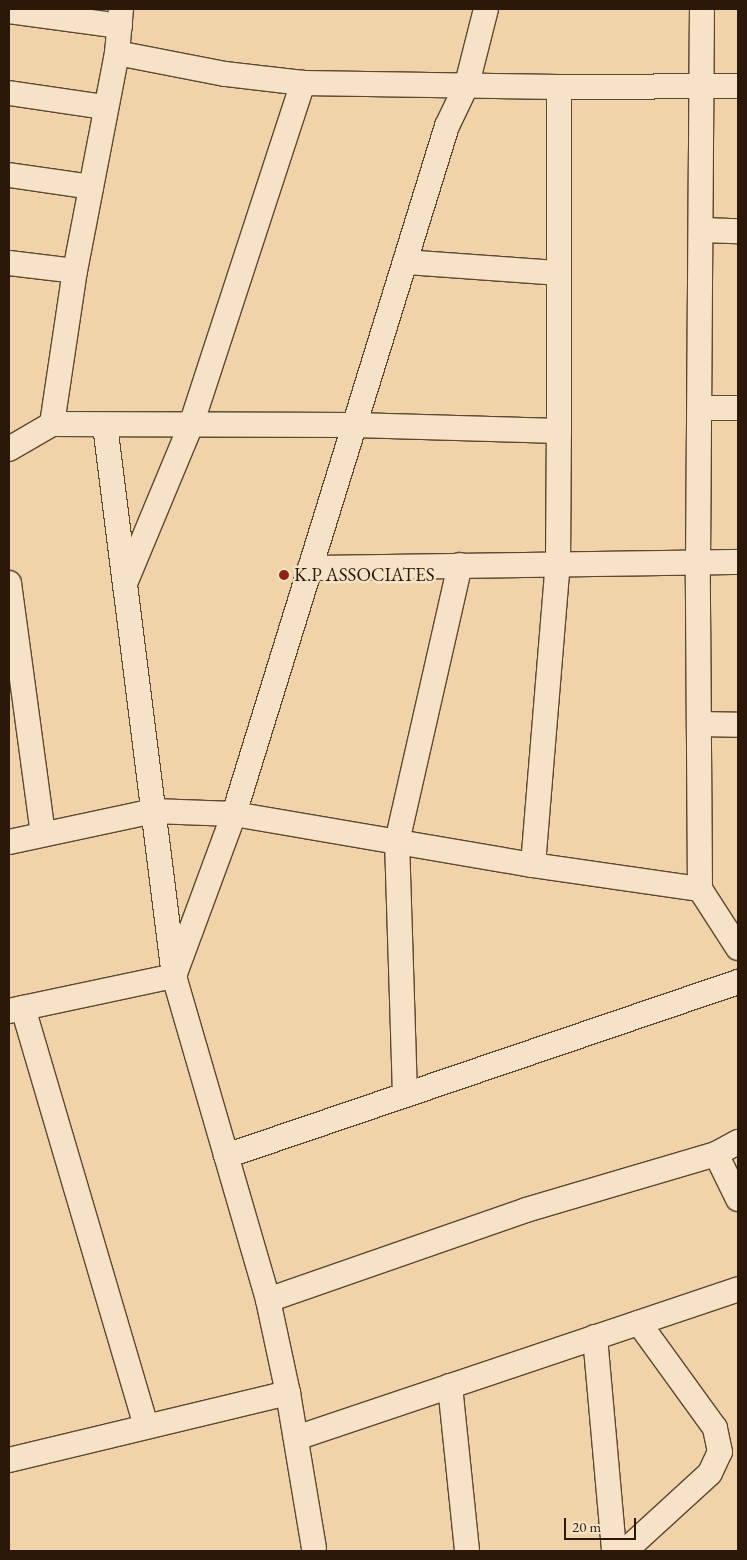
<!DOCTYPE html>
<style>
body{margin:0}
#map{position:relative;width:747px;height:1560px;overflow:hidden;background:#f1d3a9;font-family:"EB Garamond",serif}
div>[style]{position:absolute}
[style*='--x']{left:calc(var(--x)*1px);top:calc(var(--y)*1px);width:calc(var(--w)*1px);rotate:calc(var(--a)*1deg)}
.roads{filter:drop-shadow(1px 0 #5c4731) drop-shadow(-1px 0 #5c4731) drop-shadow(0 1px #5c4731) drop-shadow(0 -1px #5c4731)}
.street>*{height:24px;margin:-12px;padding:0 12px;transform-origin:12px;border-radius:12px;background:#f6e2c7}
.dots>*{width:14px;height:14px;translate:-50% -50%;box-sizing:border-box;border:2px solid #f6e2c7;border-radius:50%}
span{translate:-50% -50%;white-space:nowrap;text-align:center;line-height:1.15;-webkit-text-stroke:5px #f6e2c7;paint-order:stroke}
.poi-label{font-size:19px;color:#2b1809}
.left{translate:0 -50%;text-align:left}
.frame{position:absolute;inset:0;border:10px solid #2b1809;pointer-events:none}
.scale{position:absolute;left:564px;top:1518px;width:72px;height:22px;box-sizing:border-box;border:2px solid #2b1809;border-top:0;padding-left:6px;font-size:15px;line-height:18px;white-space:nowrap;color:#2b1809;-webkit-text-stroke:4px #f6e2c7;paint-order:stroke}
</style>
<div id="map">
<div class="roads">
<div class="street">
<i style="--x:9;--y:11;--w:112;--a:7.7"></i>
<i style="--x:559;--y:87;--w:179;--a:-0.3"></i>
<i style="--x:9;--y:93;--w:97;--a:8.3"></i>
<i style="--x:9;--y:175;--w:83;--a:8.3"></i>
<i style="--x:702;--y:230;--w:36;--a:2"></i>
<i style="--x:405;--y:262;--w:154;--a:4.1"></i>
<i style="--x:9;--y:263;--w:66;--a:6.9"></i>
<i style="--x:700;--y:408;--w:38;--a:0"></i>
<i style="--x:52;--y:424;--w:155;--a:-81.5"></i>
<i style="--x:75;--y:271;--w:222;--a:-79.1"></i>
<i style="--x:105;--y:425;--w:555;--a:82.86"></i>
<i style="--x:174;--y:976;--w:337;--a:73.8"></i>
<i style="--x:268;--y:1300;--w:95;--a:77.9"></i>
<i style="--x:288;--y:1393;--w:157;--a:80.5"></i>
<i style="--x:9;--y:449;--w:50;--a:-30.2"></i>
<i style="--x:52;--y:424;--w:302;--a:0.2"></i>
<i style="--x:354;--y:425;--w:205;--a:1.7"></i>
<i style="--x:559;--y:431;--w:344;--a:-90"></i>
<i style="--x:559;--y:87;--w:256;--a:-179.1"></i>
<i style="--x:303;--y:83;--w:79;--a:-173.4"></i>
<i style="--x:225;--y:74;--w:110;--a:-169"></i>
<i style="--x:117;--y:53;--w:44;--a:-84.8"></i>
<i style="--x:310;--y:568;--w:428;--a:-0.8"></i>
<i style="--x:126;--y:581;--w:169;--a:-67.4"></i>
<i style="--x:191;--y:425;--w:360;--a:-71.9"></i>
<i style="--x:9;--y:583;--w:253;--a:82.3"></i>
<i style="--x:699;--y:724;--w:39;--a:1"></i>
<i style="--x:9;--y:842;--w:147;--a:-12.1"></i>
<i style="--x:153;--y:811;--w:81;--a:2.1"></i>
<i style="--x:234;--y:814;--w:303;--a:9.7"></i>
<i style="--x:533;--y:865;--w:302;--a:-85.3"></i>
<i style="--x:558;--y:564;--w:133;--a:-89.6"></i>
<i style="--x:533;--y:865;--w:169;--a:8.2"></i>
<i style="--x:700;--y:889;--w:70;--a:57.2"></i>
<i style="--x:700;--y:889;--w:326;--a:-90.4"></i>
<i style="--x:698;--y:563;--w:554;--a:-89.59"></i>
<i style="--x:23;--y:1008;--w:436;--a:73.6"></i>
<i style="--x:9;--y:1011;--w:169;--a:-12"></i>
<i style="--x:174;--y:976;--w:173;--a:-69.7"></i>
<i style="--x:234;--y:814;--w:720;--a:-72.8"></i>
<i style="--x:447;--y:126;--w:47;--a:-64.5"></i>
<i style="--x:467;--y:84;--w:77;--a:-75.8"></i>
<i style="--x:405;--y:1095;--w:253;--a:-91.8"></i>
<i style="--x:397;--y:842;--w:284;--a:-77.2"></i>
<i style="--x:716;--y:1154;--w:50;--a:63.9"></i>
<i style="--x:226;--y:1156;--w:541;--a:-18.77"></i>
<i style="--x:268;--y:1300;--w:273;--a:-19.2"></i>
<i style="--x:526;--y:1210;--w:198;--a:-16.4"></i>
<i style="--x:716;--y:1154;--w:25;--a:-29"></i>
<i style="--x:595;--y:1337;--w:215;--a:84.9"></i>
<i style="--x:450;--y:1386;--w:166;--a:84.1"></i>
<i style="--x:296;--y:1438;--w:466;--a:-18.6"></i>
<i style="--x:9;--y:1460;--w:287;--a:-13.5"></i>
<i style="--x:625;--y:1551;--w:115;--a:-42.5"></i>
<i style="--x:710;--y:1473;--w:23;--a:-65"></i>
<i style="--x:720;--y:1452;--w:25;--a:-102"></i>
<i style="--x:715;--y:1428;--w:130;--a:-125.9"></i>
</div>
</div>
<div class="dots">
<i style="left:284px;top:575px;background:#8f2418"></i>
</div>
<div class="poi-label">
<span class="left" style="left:294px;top:575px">K.P ASSOCIATES</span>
</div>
<div class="frame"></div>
<div class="scale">20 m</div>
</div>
